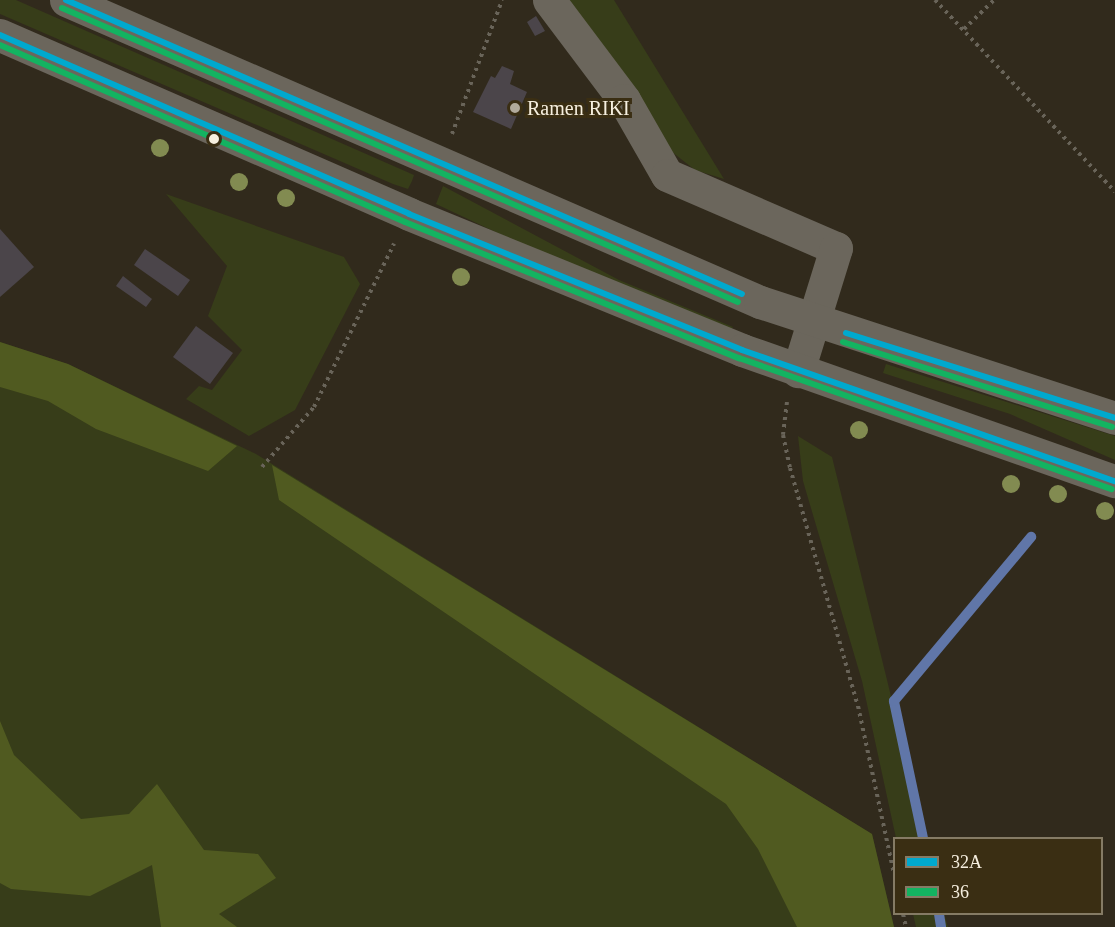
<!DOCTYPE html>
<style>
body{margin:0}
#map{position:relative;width:1115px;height:927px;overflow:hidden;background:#312a1c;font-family:"Times New Roman",serif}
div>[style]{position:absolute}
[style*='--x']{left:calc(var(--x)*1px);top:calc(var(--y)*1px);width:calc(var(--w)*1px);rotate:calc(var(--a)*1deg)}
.green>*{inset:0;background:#373d19}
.forest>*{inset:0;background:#505a20}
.stream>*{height:10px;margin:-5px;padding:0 5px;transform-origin:5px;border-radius:5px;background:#6076a8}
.building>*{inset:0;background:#4b454a}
.path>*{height:4px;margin-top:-2px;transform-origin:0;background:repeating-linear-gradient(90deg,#696459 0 3px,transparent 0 7.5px)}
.minor>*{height:33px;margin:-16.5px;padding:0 16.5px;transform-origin:16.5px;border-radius:16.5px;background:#6b665c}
.secondary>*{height:33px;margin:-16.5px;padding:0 16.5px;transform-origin:16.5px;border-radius:16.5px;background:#6b665c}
.bus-1>*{height:6px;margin:-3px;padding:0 3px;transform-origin:3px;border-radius:3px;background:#00a9ce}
.bus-2>*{height:6px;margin:-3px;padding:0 3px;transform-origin:3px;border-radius:3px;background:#13b361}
.trees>*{width:18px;height:18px;margin:-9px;border-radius:50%;background:#828b51}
.dots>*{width:16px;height:16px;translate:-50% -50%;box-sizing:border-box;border:3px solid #3a2e13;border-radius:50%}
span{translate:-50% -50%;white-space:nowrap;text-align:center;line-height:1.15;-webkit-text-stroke:6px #3a2e13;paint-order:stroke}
.poi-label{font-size:20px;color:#f6efdf}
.left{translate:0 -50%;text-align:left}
.legend{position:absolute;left:893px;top:837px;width:210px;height:78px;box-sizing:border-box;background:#3a2e13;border:2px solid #857b65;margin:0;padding:8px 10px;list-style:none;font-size:18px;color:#f6efdf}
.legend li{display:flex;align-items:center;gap:12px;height:30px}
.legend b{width:30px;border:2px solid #857b65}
</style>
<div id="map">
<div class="green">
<i style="clip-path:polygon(0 0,16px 0,414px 175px,412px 181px,408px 189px,393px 184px,0 14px)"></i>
<i style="clip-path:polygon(569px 0,614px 0,724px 179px,695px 170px,667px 148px)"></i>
<i style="clip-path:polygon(443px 186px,619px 280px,733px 327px,730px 331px,534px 250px,436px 204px)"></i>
<i style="clip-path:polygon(166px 194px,344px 257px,360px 284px,295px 410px,249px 436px,186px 399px,199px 386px,212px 390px,242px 350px,208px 316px,227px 266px)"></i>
<i style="clip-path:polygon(0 342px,68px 364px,256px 454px,872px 834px,894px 927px,0 927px)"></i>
<i style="clip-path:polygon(886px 364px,1115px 436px,1115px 460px,1010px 414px,883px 373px)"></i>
<i style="clip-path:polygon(798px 436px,832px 457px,926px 838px,896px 838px,862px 681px,803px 481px)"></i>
<i style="clip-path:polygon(913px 914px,944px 914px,948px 927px,916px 927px)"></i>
</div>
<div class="forest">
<i style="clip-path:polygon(0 342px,68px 364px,237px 446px,208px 471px,96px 429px,48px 401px,0 387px)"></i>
<i style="clip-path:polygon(272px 465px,872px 834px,894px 927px,797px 927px,758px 849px,726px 804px,279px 500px)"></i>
<i style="clip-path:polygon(0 721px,14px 755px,81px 819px,129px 814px,157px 784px,204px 850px,258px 854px,276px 878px,219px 914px,237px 927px,161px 927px,152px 865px,90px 896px,11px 889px,0 883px)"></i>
</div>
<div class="stream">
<i style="--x:923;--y:838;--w:140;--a:-102"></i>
<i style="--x:894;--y:701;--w:214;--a:-50.1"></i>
<i style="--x:939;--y:914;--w:13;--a:81"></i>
</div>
<div class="building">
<i style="clip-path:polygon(536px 16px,545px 31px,535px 36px,527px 22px)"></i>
<i style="clip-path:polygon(502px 66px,514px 71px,510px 84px,527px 92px,511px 129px,473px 112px,491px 76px,495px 78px)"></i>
<i style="clip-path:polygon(0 229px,34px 267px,0 297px)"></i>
<i style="clip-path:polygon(145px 249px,190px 280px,178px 296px,134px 265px)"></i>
<i style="clip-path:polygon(123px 276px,152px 299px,146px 307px,116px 286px)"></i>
<i style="clip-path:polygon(196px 326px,233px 353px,210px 384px,173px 357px)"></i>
</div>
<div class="path">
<i style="--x:935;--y:0;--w:263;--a:46.8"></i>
<i style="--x:964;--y:29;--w:42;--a:-44"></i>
<i style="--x:452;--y:134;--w:143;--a:-69.5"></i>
<i style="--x:787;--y:402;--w:33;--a:97"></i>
<i style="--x:783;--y:435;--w:34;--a:78"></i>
<i style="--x:790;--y:468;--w:248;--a:74.1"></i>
<i style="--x:858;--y:706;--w:172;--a:77.9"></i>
<i style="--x:262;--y:467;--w:79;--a:-49.1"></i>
<i style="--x:314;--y:407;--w:182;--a:-63.9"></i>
<i style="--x:903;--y:914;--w:13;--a:77"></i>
</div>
<div class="minor">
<i style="--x:549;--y:0;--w:125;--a:53.1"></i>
<i style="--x:624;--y:100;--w:86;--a:60.2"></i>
<i style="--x:667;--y:175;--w:184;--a:23.4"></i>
<i style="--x:836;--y:248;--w:129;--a:107.2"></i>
</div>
<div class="secondary">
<i style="--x:66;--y:0;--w:757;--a:23.52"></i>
<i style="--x:760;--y:302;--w:373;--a:18.1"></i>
<i style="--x:0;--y:35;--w:446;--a:23.6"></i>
<i style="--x:409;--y:214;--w:360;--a:22.2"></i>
<i style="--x:742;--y:350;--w:395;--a:19.4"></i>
</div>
<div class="bus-1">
<i style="--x:66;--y:0;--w:737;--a:23.5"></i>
<i style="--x:0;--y:35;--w:446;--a:23.6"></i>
<i style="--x:409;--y:214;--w:360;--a:22.2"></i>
<i style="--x:742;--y:350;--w:395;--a:19.4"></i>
<i style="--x:846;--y:333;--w:282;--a:17.5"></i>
</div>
<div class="bus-2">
<i style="--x:62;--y:8;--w:737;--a:23.5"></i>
<i style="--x:0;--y:45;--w:442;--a:23.6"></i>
<i style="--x:405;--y:222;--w:361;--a:22.2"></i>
<i style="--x:739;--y:358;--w:395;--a:19.4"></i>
<i style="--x:843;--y:342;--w:282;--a:17.5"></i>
</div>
<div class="trees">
<i style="left:160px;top:148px"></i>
<i style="left:239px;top:182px"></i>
<i style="left:286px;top:198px"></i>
<i style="left:461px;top:277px"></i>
<i style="left:859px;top:430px"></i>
<i style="left:1011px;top:484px"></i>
<i style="left:1058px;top:494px"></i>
<i style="left:1105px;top:511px"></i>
</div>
<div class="dots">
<i style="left:515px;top:108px;background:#b1aa9b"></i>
<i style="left:214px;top:139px;background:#f6efdf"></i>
</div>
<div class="poi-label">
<span class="left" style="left:527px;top:108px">Ramen RIKI</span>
</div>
<ul class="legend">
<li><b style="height:8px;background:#00a9ce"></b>32A</li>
<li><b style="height:8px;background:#13b361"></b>36</li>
</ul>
</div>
